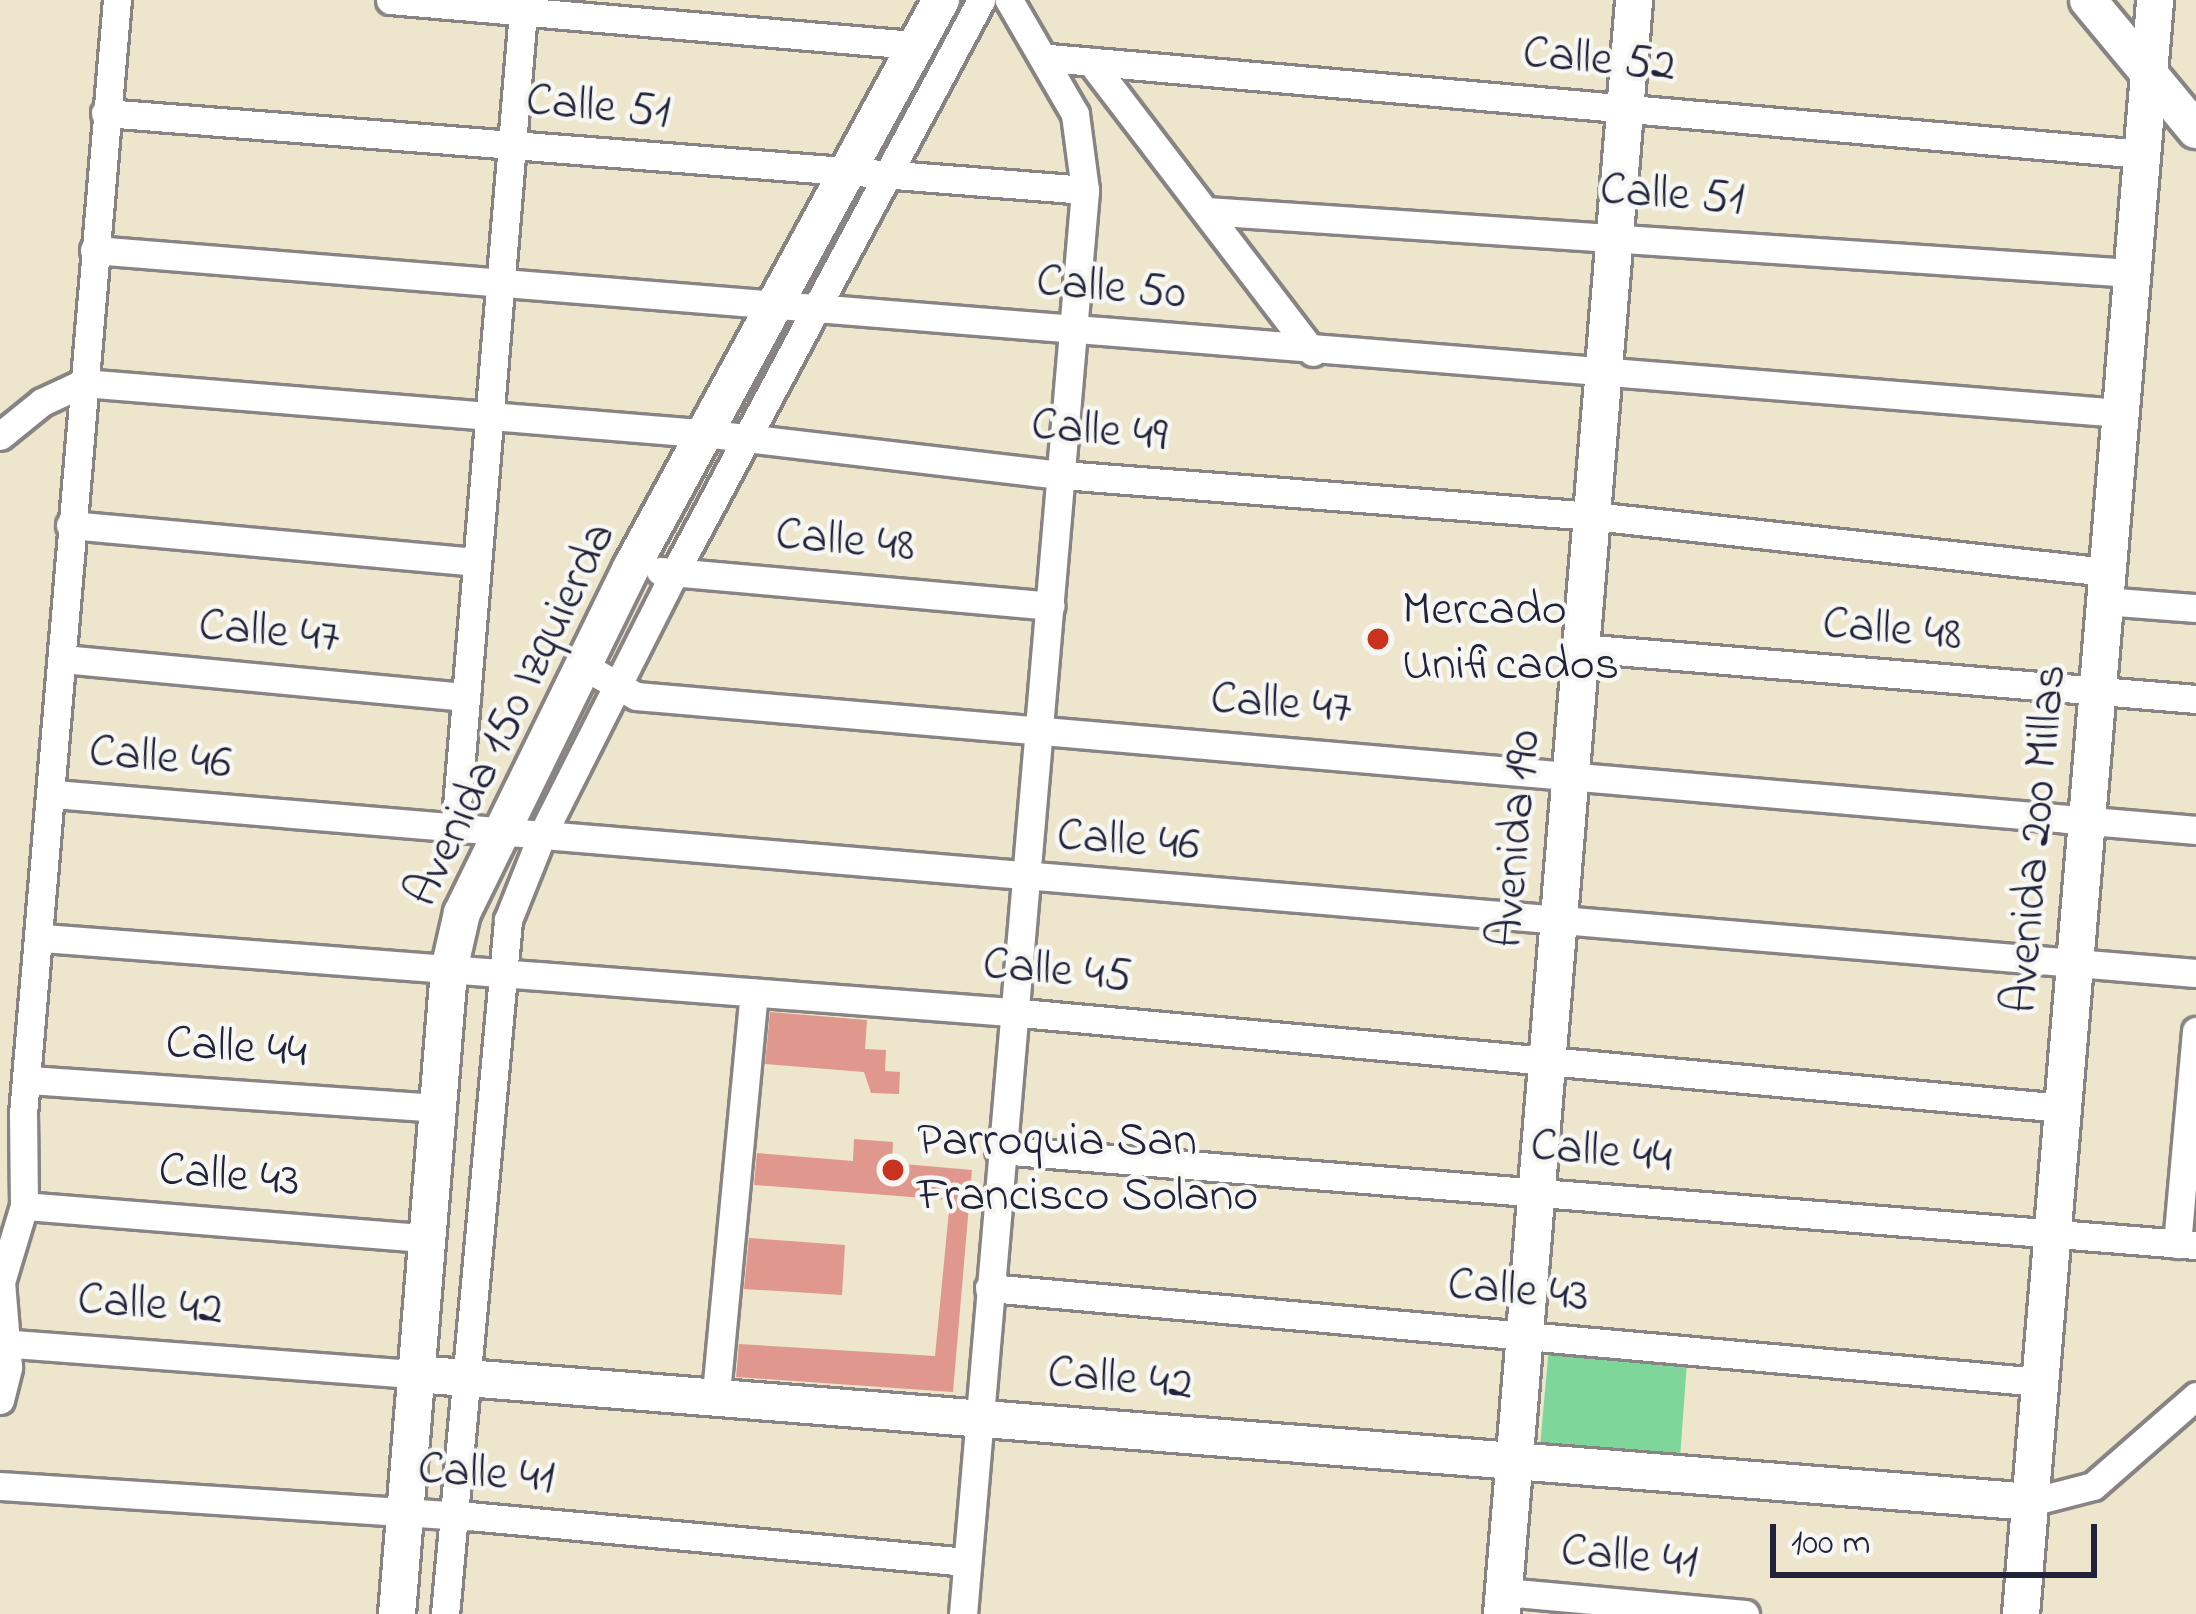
<!DOCTYPE html>
<style>
body{margin:0}
#map{position:relative;width:2196px;height:1614px;overflow:hidden;background:#ede6cc;font-family:"Indie Flower",sans-serif}
div>[style]{position:absolute}
[style*='--x']{left:calc(var(--x)*1px);top:calc(var(--y)*1px);width:calc(var(--w)*1px);rotate:calc(var(--a)*1deg)}
.green>*{inset:0;background:#7ed69b}
.building>*{inset:0;background:#e0988e}
.roads{filter:drop-shadow(3px 0 #888484) drop-shadow(-3px 0 #888484) drop-shadow(0 3px #888484) drop-shadow(0 -3px #888484)}
.street>*{height:27px;margin:-13.5px;padding:0 13.5px;transform-origin:13.5px;border-radius:13.5px;background:#fff}
.secondary>*{height:36px;margin:-18px;padding:0 18px;transform-origin:18px;border-radius:18px;background:#fff}
.dots>*{width:33px;height:33px;translate:-50% -50%;box-sizing:border-box;border:6px solid #f6f6f2;border-radius:50%}
span{translate:-50% -50%;white-space:nowrap;text-align:center;line-height:1.15;-webkit-text-stroke:9px #f6f6f2;paint-order:stroke}
.street-label{font-size:48px;color:#22223b}
.poi-label{font-size:48px;color:#22223b}
.left{translate:0 -50%;text-align:left}
.scale{position:absolute;left:1770px;top:1524px;width:327px;height:54px;box-sizing:border-box;border:6px solid #22223b;border-top:0;padding-left:15px;font-size:36px;line-height:42px;white-space:nowrap;color:#22223b;-webkit-text-stroke:9px #f6f6f2;paint-order:stroke}
</style>
<div id="map">
<div class="green">
<i style="clip-path:polygon(1549px 1347px,1687px 1362px,1680px 1458px,1540px 1446px)"></i>
</div>
<div class="building">
<i style="clip-path:polygon(770px 1012px,867px 1020px,865px 1049px,886px 1050px,885px 1071px,900px 1072px,899px 1094px,871px 1093px,864px 1072px,765px 1064px)"></i>
<i style="clip-path:polygon(854px 1139px,893px 1142px,892px 1163px,972px 1170px,953px 1392px,736px 1377px,739px 1344px,935px 1356px,950px 1200px,754px 1185px,757px 1153px,853px 1161px)"></i>
<i style="clip-path:polygon(749px 1238px,845px 1245px,842px 1295px,744px 1289px)"></i>
</div>
<div class="roads">
<div class="street">
<i style="--x:390;--y:0;--w:525;--a:4.92"></i>
<i style="--x:1049;--y:58;--w:1096;--a:5.02"></i>
<i style="--x:1091;--y:62;--w:365;--a:52.6"></i>
<i style="--x:105;--y:113;--w:983;--a:4.49"></i>
<i style="--x:1206;--y:211;--w:928;--a:3.83"></i>
<i style="--x:94;--y:250;--w:2033;--a:4.6"></i>
<i style="--x:0;--y:436;--w:54;--a:-39"></i>
<i style="--x:42;--y:402;--w:45;--a:-24.9"></i>
<i style="--x:83;--y:383;--w:630;--a:4.64"></i>
<i style="--x:711;--y:434;--w:353;--a:6.7"></i>
<i style="--x:1062;--y:475;--w:533;--a:4.42"></i>
<i style="--x:1593;--y:516;--w:517;--a:6.22"></i>
<i style="--x:70;--y:525;--w:407;--a:5.2"></i>
<i style="--x:660;--y:571;--w:392;--a:5.1"></i>
<i style="--x:2104;--y:601;--w:92;--a:4.4"></i>
<i style="--x:1580;--y:648;--w:618;--a:4.73"></i>
<i style="--x:63;--y:659;--w:405;--a:5.4"></i>
<i style="--x:582;--y:665;--w:62;--a:29.9"></i>
<i style="--x:636;--y:696;--w:1566;--a:4.91"></i>
<i style="--x:54;--y:794;--w:2149;--a:4.78"></i>
<i style="--x:455;--y:830;--w:833;--a:-85.25"></i>
<i style="--x:43;--y:938;--w:970;--a:4.38"></i>
<i style="--x:1010;--y:1012;--w:1057;--a:5.21"></i>
<i style="--x:28;--y:1080;--w:411;--a:3.9"></i>
<i style="--x:999;--y:1150;--w:1201;--a:4.54"></i>
<i style="--x:24;--y:1206;--w:403;--a:4.6"></i>
<i style="--x:2177;--y:1244;--w:214;--a:-84.9"></i>
<i style="--x:989;--y:1288;--w:1055;--a:5.11"></i>
<i style="--x:0;--y:1343;--w:417;--a:4.3"></i>
<i style="--x:716;--y:1393;--w:402;--a:-84.6"></i>
<i style="--x:0;--y:1400;--w:34;--a:-76"></i>
<i style="--x:8;--y:1367;--w:85;--a:-94.7"></i>
<i style="--x:1;--y:1282;--w:79;--a:-73.2"></i>
<i style="--x:24;--y:1206;--w:92;--a:-90.6"></i>
<i style="--x:23;--y:1114;--w:1118;--a:-85.18"></i>
<i style="--x:0;--y:1486;--w:470;--a:3.7"></i>
<i style="--x:469;--y:1516;--w:500;--a:5.28"></i>
<i style="--x:2031;--y:1502;--w:64;--a:-14.5"></i>
<i style="--x:2093;--y:1486;--w:137;--a:-41.1"></i>
<i style="--x:1504;--y:1592;--w:242;--a:5.2"></i>
<i style="--x:445;--y:1614;--w:697;--a:-84.81"></i>
<i style="--x:508;--y:920;--w:92;--a:-68.2"></i>
<i style="--x:542;--y:835;--w:295;--a:-63.2"></i>
<i style="--x:675;--y:572;--w:649;--a:-61.85"></i>
<i style="--x:963;--y:1614;--w:1429;--a:-85.1"></i>
<i style="--x:1085;--y:190;--w:77;--a:-97.5"></i>
<i style="--x:1075;--y:114;--w:132;--a:-120.1"></i>
</div>
<div class="secondary">
<i style="--x:2088;--y:0;--w:169;--a:50.3"></i>
<i style="--x:416;--y:1374;--w:1620;--a:4.53"></i>
<i style="--x:397;--y:1614;--w:646;--a:-85.38"></i>
<i style="--x:449;--y:970;--w:58;--a:-77.2"></i>
<i style="--x:462;--y:913;--w:384;--a:-63.9"></i>
<i style="--x:631;--y:568;--w:647;--a:-61.38"></i>
<i style="--x:1502;--y:1614;--w:1619;--a:-85.32"></i>
<i style="--x:2021;--y:1614;--w:1620;--a:-85.25"></i>
</div>
</div>
<div class="dots">
<i style="left:1378px;top:639px;background:#c8321e"></i>
<i style="left:893px;top:1170px;background:#c8321e"></i>
</div>
<div class="street-label">
<span style="left:1599px;top:61px;rotate:5deg">Calle 52</span>
<span style="left:598px;top:108px;rotate:5deg">Calle 51</span>
<span style="left:1672px;top:196px;rotate:4deg">Calle 51</span>
<span style="left:1111px;top:289px;rotate:5deg">Calle 50</span>
<span style="left:1099px;top:432px;rotate:5deg">Calle 49</span>
<span style="left:845px;top:542px;rotate:5deg">Calle 48</span>
<span style="left:1892px;top:631px;rotate:5deg">Calle 48</span>
<span style="left:269px;top:633px;rotate:5deg">Calle 47</span>
<span style="left:1281px;top:705px;rotate:4deg">Calle 47</span>
<span style="left:512px;top:715px;rotate:-64deg">Avenida 150 Izquierda</span>
<span style="left:160px;top:759px;rotate:5deg">Calle 46</span>
<span style="left:1517px;top:839px;rotate:-85deg">Avenida 190</span>
<span style="left:2037px;top:839px;rotate:-85deg">Avenida 200 Millas</span>
<span style="left:1128px;top:842px;rotate:4deg">Calle 46</span>
<span style="left:1057px;top:972px;rotate:5deg">Calle 45</span>
<span style="left:236px;top:1049px;rotate:4deg">Calle 44</span>
<span style="left:1601px;top:1153px;rotate:5deg">Calle 44</span>
<span style="left:229px;top:1177px;rotate:5deg">Calle 43</span>
<span style="left:1518px;top:1292px;rotate:5deg">Calle 43</span>
<span style="left:150px;top:1306px;rotate:4deg">Calle 42</span>
<span style="left:1120px;top:1380px;rotate:5deg">Calle 42</span>
<span style="left:486px;top:1475px;rotate:4deg">Calle 41</span>
<span style="left:1629px;top:1558px;rotate:5deg">Calle 41</span>
</div>
<div class="poi-label">
<span class="left" style="left:1402px;top:639px">Mercado<br>Unificados</span>
<span class="left" style="left:917px;top:1170px">Parroquia San<br>Francisco Solano</span>
</div>
<div class="scale">100 m</div>
</div>
